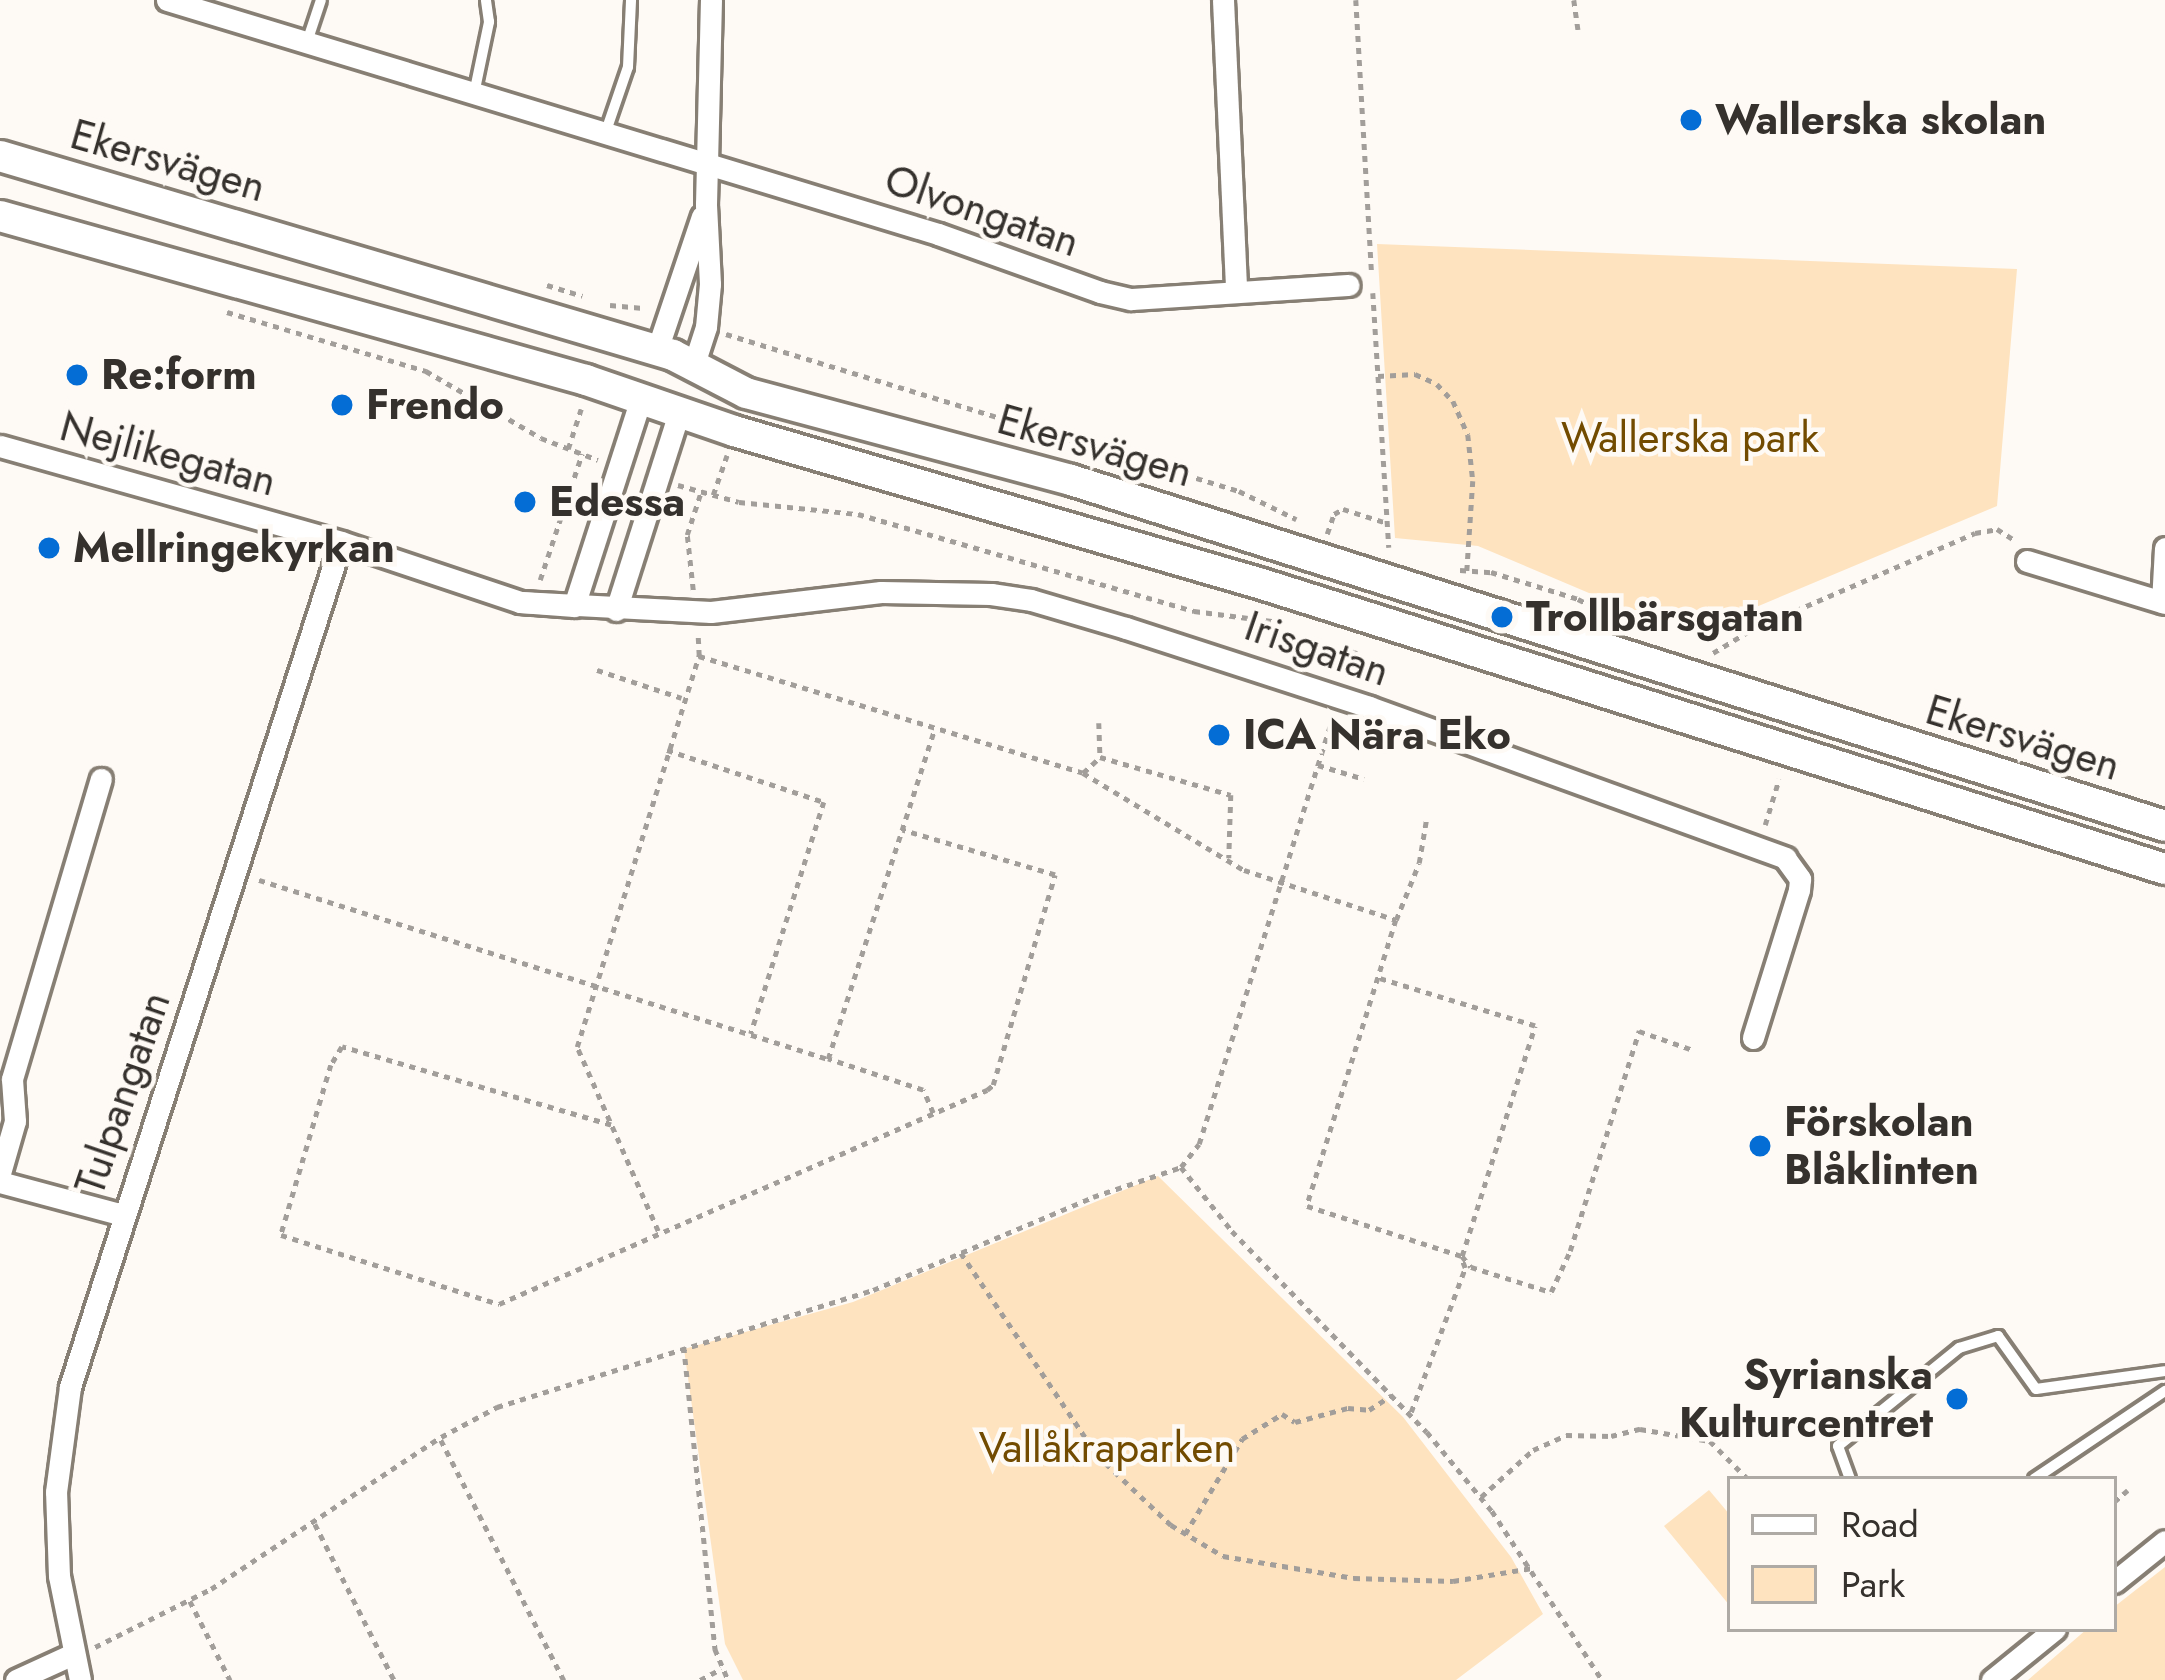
<!DOCTYPE html>
<meta charset="utf-8">
<style>
body{margin:0}
#map{position:relative;width:2165px;height:1680px;overflow:hidden;background:#fefaf5;font-family:Jost,sans-serif}
div>[style]{position:absolute}
[style*='--x']{left:calc(var(--x)*1px);top:calc(var(--y)*1px);width:calc(var(--w)*1px);rotate:calc(var(--a)*1deg)}
.green>*{inset:0;background:#fee3bf}
.path>*{height:4.5px;margin-top:-2.25px;transform-origin:0;background:repeating-linear-gradient(90deg,#a29e9a 0 6px,transparent 0 12px)}
.roads{filter:drop-shadow(3px 0 #877f74) drop-shadow(-3px 0 #877f74) drop-shadow(0 3px #877f74) drop-shadow(0 -3px #877f74)}
.lane>*{height:10px;margin:-5px;padding:0 5px;transform-origin:5px;border-radius:5px;background:#fff}
.street>*{height:21px;margin:-10.5px;padding:0 10.5px;transform-origin:10.5px;border-radius:10.5px;background:#fff}
.secondary>*{height:30px;margin:-15px;padding:0 15px;transform-origin:15px;border-radius:15px;background:#fff}
.dots>*{width:33px;height:33px;translate:-50% -50%;box-sizing:border-box;border:6px solid #fefaf5;border-radius:50%}
span{translate:-50% -50%;white-space:nowrap;text-align:center;line-height:1.15;-webkit-text-stroke:9px #fefaf5;paint-order:stroke}
.poi-label{font-size:42px;color:#35312d;font-weight:700}
.left{translate:0 -50%;text-align:left}
.right{translate:-100% -50%;text-align:right}
.street-label{font-size:42px;color:#35312d}
.park-label{font-size:42px;color:#724b00}
.legend{position:absolute;left:1727px;top:1476px;width:390px;height:156px;box-sizing:border-box;background:#fefaf5;border:3px solid #aeaaa5;margin:0;padding:15px 21px;list-style:none;font-size:36px;color:#35312d}
.legend li{display:flex;align-items:center;gap:24px;height:60px}
.legend b{width:60px;border:3px solid #aeaaa5}
</style>
<div id="map">
<div class="green">
<i style="clip-path:polygon(1377px 244px,2017px 269px,1997px 506px,1706px 628px,1648px 618px,1478px 546px,1395px 538px)"></i>
<i style="clip-path:polygon(1158px 1176px,1403px 1417px,1511px 1557px,1543px 1614px,1456px 1680px,743px 1680px,725px 1644px,684px 1349px,853px 1302px)"></i>
<i style="clip-path:polygon(1709px 1490px,1730px 1515px,1730px 1606px,1664px 1526px)"></i>
<i style="clip-path:polygon(2165px 1567px,2165px 1680px,2028px 1680px,2087px 1629px,2114px 1629px,2114px 1607px)"></i>
</div>
<div class="path">
<i style="--x:1356;--y:0;--w:276;--a:86.7"></i>
<i style="--x:1574;--y:0;--w:30;--a:82"></i>
<i style="--x:547;--y:285;--w:37;--a:17"></i>
<i style="--x:1373;--y:293;--w:255;--a:86.4"></i>
<i style="--x:610;--y:305;--w:36;--a:5"></i>
<i style="--x:227;--y:312;--w:208;--a:16.5"></i>
<i style="--x:426;--y:371;--w:133;--a:30.2"></i>
<i style="--x:541;--y:438;--w:61;--a:21.1"></i>
<i style="--x:726;--y:334;--w:536;--a:17.02"></i>
<i style="--x:1239;--y:491;--w:64;--a:26.2"></i>
<i style="--x:1378;--y:376;--w:37;--a:-3"></i>
<i style="--x:1415;--y:374;--w:24;--a:24"></i>
<i style="--x:1437;--y:384;--w:23;--a:47"></i>
<i style="--x:1453;--y:401;--w:37;--a:66"></i>
<i style="--x:1468;--y:435;--w:46;--a:83.8"></i>
<i style="--x:1473;--y:481;--w:90;--a:93.8"></i>
<i style="--x:568;--y:449;--w:42;--a:-72"></i>
<i style="--x:678;--y:485;--w:63;--a:15.6"></i>
<i style="--x:739;--y:502;--w:120;--a:5.8"></i>
<i style="--x:858;--y:514;--w:350;--a:16.1"></i>
<i style="--x:1194;--y:611;--w:86;--a:7.4"></i>
<i style="--x:713;--y:495;--w:42;--a:-70.7"></i>
<i style="--x:1327;--y:534;--w:21;--a:-71"></i>
<i style="--x:1334;--y:514;--w:10;--a:-29"></i>
<i style="--x:1343;--y:509;--w:46;--a:17.7"></i>
<i style="--x:1460;--y:570;--w:31;--a:4"></i>
<i style="--x:1491;--y:572;--w:91;--a:17.2"></i>
<i style="--x:1578;--y:599;--w:53;--a:27.1"></i>
<i style="--x:540;--y:580;--w:133;--a:-71.6"></i>
<i style="--x:693;--y:590;--w:55;--a:-96.2"></i>
<i style="--x:687;--y:535;--w:45;--a:-72"></i>
<i style="--x:1265;--y:621;--w:43;--a:52.6"></i>
<i style="--x:1713;--y:653;--w:44;--a:-31.2"></i>
<i style="--x:1751;--y:630;--w:244;--a:-23.4"></i>
<i style="--x:1975;--y:533;--w:22;--a:-10"></i>
<i style="--x:1997;--y:529;--w:19;--a:32"></i>
<i style="--x:699;--y:656;--w:401;--a:16.9"></i>
<i style="--x:1083;--y:773;--w:188;--a:31.1"></i>
<i style="--x:1244;--y:870;--w:160;--a:18.2"></i>
<i style="--x:1396;--y:920;--w:300;--a:107.3"></i>
<i style="--x:1307;--y:1206;--w:163;--a:17.9"></i>
<i style="--x:1462;--y:1256;--w:241;--a:-72.4"></i>
<i style="--x:1535;--y:1026;--w:164;--a:-163"></i>
<i style="--x:597;--y:670;--w:89;--a:18.2"></i>
<i style="--x:1347;--y:677;--w:28;--a:-73"></i>
<i style="--x:1099;--y:723;--w:34;--a:88"></i>
<i style="--x:1100;--y:757;--w:136;--a:16.2"></i>
<i style="--x:1231;--y:795;--w:63;--a:91.8"></i>
<i style="--x:667;--y:750;--w:165;--a:18.3"></i>
<i style="--x:824;--y:802;--w:243;--a:107.5"></i>
<i style="--x:1318;--y:765;--w:48;--a:16.9"></i>
<i style="--x:1083;--y:773;--w:23;--a:-43"></i>
<i style="--x:1765;--y:825;--w:48;--a:-73.1"></i>
<i style="--x:259;--y:880;--w:596;--a:17.46"></i>
<i style="--x:1396;--y:920;--w:61;--a:-68"></i>
<i style="--x:1419;--y:863;--w:43;--a:-80.5"></i>
<i style="--x:933;--y:1113;--w:25;--a:-113"></i>
<i style="--x:923;--y:1090;--w:100;--a:-161.9"></i>
<i style="--x:828;--y:1059;--w:346;--a:-72.1"></i>
<i style="--x:611;--y:1125;--w:280;--a:-163.8"></i>
<i style="--x:342;--y:1047;--w:21;--a:121"></i>
<i style="--x:331;--y:1065;--w:177;--a:106.4"></i>
<i style="--x:281;--y:1235;--w:229;--a:17.6"></i>
<i style="--x:499;--y:1304;--w:533;--a:-23.68"></i>
<i style="--x:987;--y:1090;--w:8;--a:-40"></i>
<i style="--x:993;--y:1085;--w:219;--a:-73.6"></i>
<i style="--x:1055;--y:875;--w:159;--a:-163.6"></i>
<i style="--x:1181;--y:1167;--w:82;--a:51.4"></i>
<i style="--x:1232;--y:1231;--w:280;--a:45.9"></i>
<i style="--x:1427;--y:1432;--w:102;--a:50.6"></i>
<i style="--x:1492;--y:1511;--w:202;--a:56.9"></i>
<i style="--x:658;--y:1231;--w:201;--a:-113.8"></i>
<i style="--x:577;--y:1047;--w:410;--a:-72.7"></i>
<i style="--x:699;--y:656;--w:19;--a:-93"></i>
<i style="--x:961;--y:1253;--w:244;--a:56"></i>
<i style="--x:1097;--y:1455;--w:102;--a:43.4"></i>
<i style="--x:1171;--y:1525;--w:61;--a:30.8"></i>
<i style="--x:1223;--y:1556;--w:133;--a:9.5"></i>
<i style="--x:1354;--y:1578;--w:99;--a:1.7"></i>
<i style="--x:1453;--y:1581;--w:80;--a:-9.3"></i>
<i style="--x:1462;--y:1256;--w:14;--a:51"></i>
<i style="--x:1471;--y:1267;--w:84;--a:17.4"></i>
<i style="--x:1551;--y:1292;--w:45;--a:-65.1"></i>
<i style="--x:1570;--y:1251;--w:231;--a:-72.6"></i>
<i style="--x:1639;--y:1031;--w:57;--a:19.4"></i>
<i style="--x:684;--y:1347;--w:304;--a:84.1"></i>
<i style="--x:715;--y:1649;--w:34;--a:67"></i>
<i style="--x:1411;--y:1412;--w:154;--a:-69.4"></i>
<i style="--x:1465;--y:1268;--w:9;--a:-111"></i>
<i style="--x:441;--y:1440;--w:270;--a:62.9"></i>
<i style="--x:1481;--y:1497;--w:70;--a:-42.1"></i>
<i style="--x:1533;--y:1450;--w:36;--a:-24"></i>
<i style="--x:1566;--y:1435;--w:45;--a:1.3"></i>
<i style="--x:1611;--y:1436;--w:30;--a:-14"></i>
<i style="--x:1640;--y:1429;--w:71;--a:9.7"></i>
<i style="--x:1710;--y:1441;--w:54;--a:45"></i>
<i style="--x:2114;--y:1502;--w:18;--a:-41"></i>
<i style="--x:315;--y:1524;--w:175;--a:63.1"></i>
<i style="--x:1185;--y:1534;--w:111;--a:-59"></i>
<i style="--x:1242;--y:1439;--w:47;--a:-32"></i>
<i style="--x:1282;--y:1414;--w:15;--a:32"></i>
<i style="--x:1295;--y:1422;--w:55;--a:-14.8"></i>
<i style="--x:1348;--y:1408;--w:21;--a:5"></i>
<i style="--x:1369;--y:1410;--w:27;--a:-33"></i>
<i style="--x:190;--y:1601;--w:89;--a:63.1"></i>
<i style="--x:95;--y:1647;--w:130;--a:-26.6"></i>
<i style="--x:211;--y:1589;--w:276;--a:-33.5"></i>
<i style="--x:441;--y:1437;--w:64;--a:-28.2"></i>
<i style="--x:497;--y:1407;--w:394;--a:-17.3"></i>
<i style="--x:873;--y:1290;--w:239;--a:-22.9"></i>
<i style="--x:1093;--y:1197;--w:93;--a:-18.8"></i>
<i style="--x:1181;--y:1167;--w:29;--a:-52"></i>
<i style="--x:1199;--y:1144;--w:437;--a:-72.6"></i>
<i style="--x:700;--y:1680;--w:24;--a:-28"></i>
</div>
<div class="roads">
<div class="lane">
<i style="--x:307;--y:42;--w:44;--a:-71.6"></i>
<i style="--x:474;--y:94;--w:74;--a:-78.2"></i>
<i style="--x:489;--y:22;--w:22;--a:-98"></i>
<i style="--x:605;--y:134;--w:71;--a:-71.1"></i>
<i style="--x:628;--y:67;--w:67;--a:-87.4"></i>
<i style="--x:1850;--y:1479;--w:35;--a:-110"></i>
<i style="--x:1838;--y:1446;--w:156;--a:-39"></i>
<i style="--x:1959;--y:1348;--w:41;--a:-17.1"></i>
<i style="--x:1998;--y:1336;--w:65;--a:54.4"></i>
<i style="--x:2036;--y:1389;--w:130;--a:-7.9"></i>
<i style="--x:2034;--y:1479;--w:158;--a:-33.9"></i>
</div>
<div class="street">
<i style="--x:167;--y:0;--w:806;--a:16.88"></i>
<i style="--x:938;--y:234;--w:172;--a:19.7"></i>
<i style="--x:1100;--y:292;--w:32;--a:13"></i>
<i style="--x:1131;--y:299;--w:218;--a:-3.7"></i>
<i style="--x:1223;--y:0;--w:290;--a:87.4"></i>
<i style="--x:657;--y:350;--w:141;--a:-71.4"></i>
<i style="--x:693;--y:367;--w:42;--a:-72"></i>
<i style="--x:706;--y:327;--w:43;--a:-84.7"></i>
<i style="--x:710;--y:284;--w:80;--a:-92.9"></i>
<i style="--x:706;--y:204;--w:204;--a:-88.6"></i>
<i style="--x:0;--y:446;--w:354;--a:15.7"></i>
<i style="--x:341;--y:542;--w:189;--a:18.5"></i>
<i style="--x:520;--y:602;--w:54;--a:4.2"></i>
<i style="--x:574;--y:606;--w:218;--a:-72.1"></i>
<i style="--x:2027;--y:561;--w:144;--a:16.9"></i>
<i style="--x:520;--y:602;--w:191;--a:3"></i>
<i style="--x:711;--y:612;--w:171;--a:-6.7"></i>
<i style="--x:881;--y:592;--w:110;--a:1"></i>
<i style="--x:991;--y:594;--w:40;--a:8.5"></i>
<i style="--x:1031;--y:600;--w:99;--a:16.4"></i>
<i style="--x:1126;--y:628;--w:256;--a:18"></i>
<i style="--x:1369;--y:707;--w:443;--a:19.9"></i>
<i style="--x:1785;--y:858;--w:26;--a:54"></i>
<i style="--x:1800;--y:879;--w:11;--a:95"></i>
<i style="--x:1799;--y:890;--w:155;--a:107.3"></i>
<i style="--x:2162;--y:602;--w:54;--a:-86.8"></i>
<i style="--x:616;--y:610;--w:208;--a:-72.3"></i>
<i style="--x:0;--y:1173;--w:54;--a:-73.9"></i>
<i style="--x:15;--y:1121;--w:42;--a:-94.1"></i>
<i style="--x:12;--y:1079;--w:313;--a:-73.5"></i>
<i style="--x:0;--y:1182;--w:127;--a:15"></i>
<i style="--x:2114;--y:1582;--w:65;--a:-38.8"></i>
<i style="--x:16;--y:1680;--w:63;--a:-24.5"></i>
<i style="--x:80;--y:1680;--w:106;--a:-101.4"></i>
<i style="--x:59;--y:1576;--w:84;--a:-92"></i>
<i style="--x:56;--y:1492;--w:106;--a:-82.4"></i>
<i style="--x:70;--y:1387;--w:887;--a:-72.22"></i>
<i style="--x:1992;--y:1680;--w:81;--a:-39"></i>
</div>
<div class="secondary">
<i style="--x:0;--y:156;--w:702;--a:16.47"></i>
<i style="--x:673;--y:355;--w:82;--a:27.5"></i>
<i style="--x:746;--y:393;--w:336;--a:15"></i>
<i style="--x:1071;--y:480;--w:1147;--a:17.55"></i>
<i style="--x:0;--y:216;--w:609;--a:15.63"></i>
<i style="--x:586;--y:380;--w:157;--a:19"></i>
<i style="--x:734;--y:431;--w:550;--a:16.16"></i>
<i style="--x:1262;--y:584;--w:947;--a:17.52"></i>
</div>
</div>
<div class="dots">
<i style="left:1691px;top:120px;background:#046dd5"></i>
<i style="left:77px;top:375px;background:#046dd5"></i>
<i style="left:342px;top:405px;background:#046dd5"></i>
<i style="left:525px;top:502px;background:#046dd5"></i>
<i style="left:49px;top:548px;background:#046dd5"></i>
<i style="left:1502px;top:617px;background:#046dd5"></i>
<i style="left:1219px;top:735px;background:#046dd5"></i>
<i style="left:1760px;top:1146px;background:#046dd5"></i>
<i style="left:1957px;top:1399px;background:#046dd5"></i>
</div>
<div class="poi-label">
<span class="left" style="left:1715px;top:120px">Wallerska skolan</span>
<span class="left" style="left:101px;top:375px">Re:form</span>
<span class="left" style="left:366px;top:405px">Frendo</span>
<span class="left" style="left:549px;top:502px">Edessa</span>
<span class="left" style="left:73px;top:548px">Mellringekyrkan</span>
<span class="left" style="left:1526px;top:617px">Trollbärsgatan</span>
<span class="left" style="left:1243px;top:735px">ICA Nära Eko</span>
<span class="left" style="left:1784px;top:1146px">Förskolan<br>Blåklinten</span>
<span class="right" style="left:1933px;top:1399px">Syrianska<br>Kulturcentret</span>
</div>
<div class="street-label">
<span style="left:168px;top:161px;rotate:16deg">Ekersvägen</span>
<span style="left:982px;top:211px;rotate:19deg">Olvongatan</span>
<span style="left:1095px;top:446px;rotate:16deg">Ekersvägen</span>
<span style="left:168px;top:454px;rotate:15deg">Nejlikegatan</span>
<span style="left:1317px;top:649px;rotate:19deg">Irisgatan</span>
<span style="left:2023px;top:738px;rotate:17deg">Ekersvägen</span>
<span style="left:123px;top:1093px;rotate:-71deg">Tulpangatan</span>
</div>
<div class="park-label">
<span style="left:1690px;top:438px">Wallerska park</span>
<span style="left:1107px;top:1448px">Vallåkraparken</span>
</div>
<ul class="legend">
<li><b style="height:15px;background:#fff"></b>Road</li>
<li><b style="height:33px;background:#fee3bf"></b>Park</li>
</ul>
</div>
